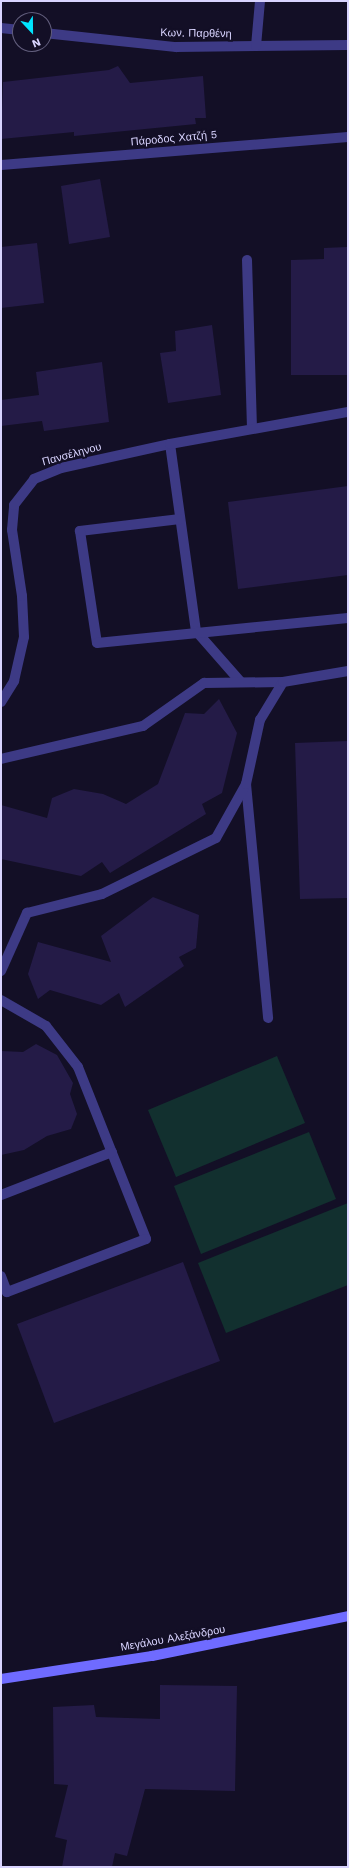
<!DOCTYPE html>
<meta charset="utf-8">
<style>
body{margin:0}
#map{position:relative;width:349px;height:1868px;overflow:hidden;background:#130f26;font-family:"Work Sans",sans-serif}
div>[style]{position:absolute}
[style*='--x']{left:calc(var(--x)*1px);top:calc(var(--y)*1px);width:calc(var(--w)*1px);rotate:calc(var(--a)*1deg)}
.green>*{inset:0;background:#12302f}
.building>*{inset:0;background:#241b47}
.service>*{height:10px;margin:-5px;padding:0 5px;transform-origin:5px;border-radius:5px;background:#3d3a85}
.minor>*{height:10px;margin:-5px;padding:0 5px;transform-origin:5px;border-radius:5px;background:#3d3a85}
.secondary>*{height:10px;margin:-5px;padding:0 5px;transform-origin:5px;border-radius:5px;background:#6f6bff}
span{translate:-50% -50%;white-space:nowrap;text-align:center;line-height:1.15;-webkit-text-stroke:4px #130f26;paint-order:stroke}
.street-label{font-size:11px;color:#d9d4ff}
.frame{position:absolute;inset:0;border:2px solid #d9d4ff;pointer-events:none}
.north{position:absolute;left:12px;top:12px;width:40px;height:40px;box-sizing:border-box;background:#130f26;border:1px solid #625e7d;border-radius:50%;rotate:158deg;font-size:11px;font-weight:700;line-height:16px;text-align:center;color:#d9d4ff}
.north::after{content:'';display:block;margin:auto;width:14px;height:18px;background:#00e5ff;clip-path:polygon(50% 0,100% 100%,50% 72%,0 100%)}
</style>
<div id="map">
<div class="green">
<i style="clip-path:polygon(277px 1056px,305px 1123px,176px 1177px,148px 1110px)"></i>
<i style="clip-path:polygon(309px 1132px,336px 1199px,201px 1254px,174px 1186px)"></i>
<i style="clip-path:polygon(348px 1203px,348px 1285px,226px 1333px,198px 1263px)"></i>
</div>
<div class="building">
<i style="clip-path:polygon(118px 66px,130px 83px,203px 76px,206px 118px,195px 118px,196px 124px,74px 136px,74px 132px,1px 139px,3px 82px,109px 70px)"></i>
<i style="clip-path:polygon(100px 179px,110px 237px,69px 244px,61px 186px)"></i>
<i style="clip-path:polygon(37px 243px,44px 303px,1px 308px,1px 247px)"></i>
<i style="clip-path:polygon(347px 247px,348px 375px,291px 375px,291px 260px,324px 259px,324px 248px)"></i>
<i style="clip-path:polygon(212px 325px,221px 395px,168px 403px,160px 353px,176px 351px,175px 331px)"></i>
<i style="clip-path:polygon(102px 362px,109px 422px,44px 431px,42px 421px,1px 426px,1px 400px,39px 395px,36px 372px)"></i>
<i style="clip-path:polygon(348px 486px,348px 575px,238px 589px,228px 502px)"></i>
<i style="clip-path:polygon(219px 699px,237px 733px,222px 793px,202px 804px,206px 814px,110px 873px,102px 862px,81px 876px,1px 859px,1px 805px,47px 818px,52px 798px,74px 789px,103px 794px,126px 804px,158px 784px,185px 713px,204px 714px)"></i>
<i style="clip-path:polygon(348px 741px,348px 898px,300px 899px,295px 743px)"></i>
<i style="clip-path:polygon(153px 897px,199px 915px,196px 948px,179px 957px,184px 966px,125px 1007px,119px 993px,101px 1005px,50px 990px,38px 999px,28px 974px,38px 942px,111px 962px,101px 936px)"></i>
<i style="clip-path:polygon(36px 1044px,57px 1055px,73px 1083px,70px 1094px,77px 1114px,71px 1129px,47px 1136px,24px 1150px,1px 1155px,1px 1051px,23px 1052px)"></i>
<i style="clip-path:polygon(183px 1262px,220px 1361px,54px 1423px,17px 1324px)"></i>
<i style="clip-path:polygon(160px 1685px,237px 1686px,235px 1791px,145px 1789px,127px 1856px,115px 1853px,112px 1867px,62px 1867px,67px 1840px,55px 1837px,68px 1785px,54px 1784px,53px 1707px,94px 1705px,96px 1717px,160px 1719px)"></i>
</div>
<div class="service">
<i style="--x:170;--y:444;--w:189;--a:82.1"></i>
<i style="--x:196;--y:631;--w:67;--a:48.7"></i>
<i style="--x:180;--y:519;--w:101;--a:173.2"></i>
<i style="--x:80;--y:531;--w:113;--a:81.4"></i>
<i style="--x:97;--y:643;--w:252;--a:-5.7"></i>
<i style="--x:1;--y:759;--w:146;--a:-13.1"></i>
<i style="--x:143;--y:726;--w:75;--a:-35.2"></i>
<i style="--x:204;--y:683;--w:79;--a:-0.7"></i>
<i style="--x:246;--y:784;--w:235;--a:84.6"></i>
<i style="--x:1;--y:971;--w:64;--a:-65.9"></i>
<i style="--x:27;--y:913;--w:77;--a:-14.2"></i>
<i style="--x:102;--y:894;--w:127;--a:-26.2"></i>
<i style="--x:216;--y:838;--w:62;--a:-60.9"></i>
<i style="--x:246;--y:784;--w:66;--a:-77.7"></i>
<i style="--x:260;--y:720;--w:44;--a:-58.8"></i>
<i style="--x:283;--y:682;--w:66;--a:-9.6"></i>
<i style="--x:1;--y:1000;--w:52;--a:30"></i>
<i style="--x:46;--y:1026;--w:52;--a:52"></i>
<i style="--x:78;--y:1067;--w:185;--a:68.4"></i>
<i style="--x:146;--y:1239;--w:149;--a:159.1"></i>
<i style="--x:7;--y:1292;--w:17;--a:-111"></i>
<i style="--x:1;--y:1195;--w:119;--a:-21.2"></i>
</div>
<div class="minor">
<i style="--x:1;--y:28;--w:19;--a:6"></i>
<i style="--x:44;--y:33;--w:133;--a:6.1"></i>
<i style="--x:176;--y:47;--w:172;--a:-0.7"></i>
<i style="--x:256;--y:46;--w:45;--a:-84.9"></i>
<i style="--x:1;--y:165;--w:348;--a:-4.6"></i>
<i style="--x:247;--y:260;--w:169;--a:88.3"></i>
<i style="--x:1;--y:702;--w:25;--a:-58"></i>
<i style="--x:14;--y:681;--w:45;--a:-77.2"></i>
<i style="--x:24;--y:637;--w:41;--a:-92.8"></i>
<i style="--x:22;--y:596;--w:67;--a:-98.6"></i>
<i style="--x:12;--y:530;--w:25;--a:-85"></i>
<i style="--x:14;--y:505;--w:33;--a:-52"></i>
<i style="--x:34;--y:479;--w:29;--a:-22"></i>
<i style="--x:61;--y:468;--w:112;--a:-12.4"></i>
<i style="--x:170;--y:444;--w:181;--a:-10.2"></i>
</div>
<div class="secondary">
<i style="--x:1;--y:1679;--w:153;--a:-8.7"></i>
<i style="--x:152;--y:1656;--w:200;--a:-11.5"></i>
</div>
<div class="street-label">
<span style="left:196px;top:34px;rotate:1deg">Κων. Παρθένη</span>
<span style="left:174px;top:139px;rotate:-5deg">Πάροδος Χατζή 5</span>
<span style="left:72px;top:455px;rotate:-15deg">Πανσέληνου</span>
<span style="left:173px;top:1639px;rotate:-10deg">Μεγάλου Αλεξάνδρου</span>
</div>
<div class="frame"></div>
<div class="north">N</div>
</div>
